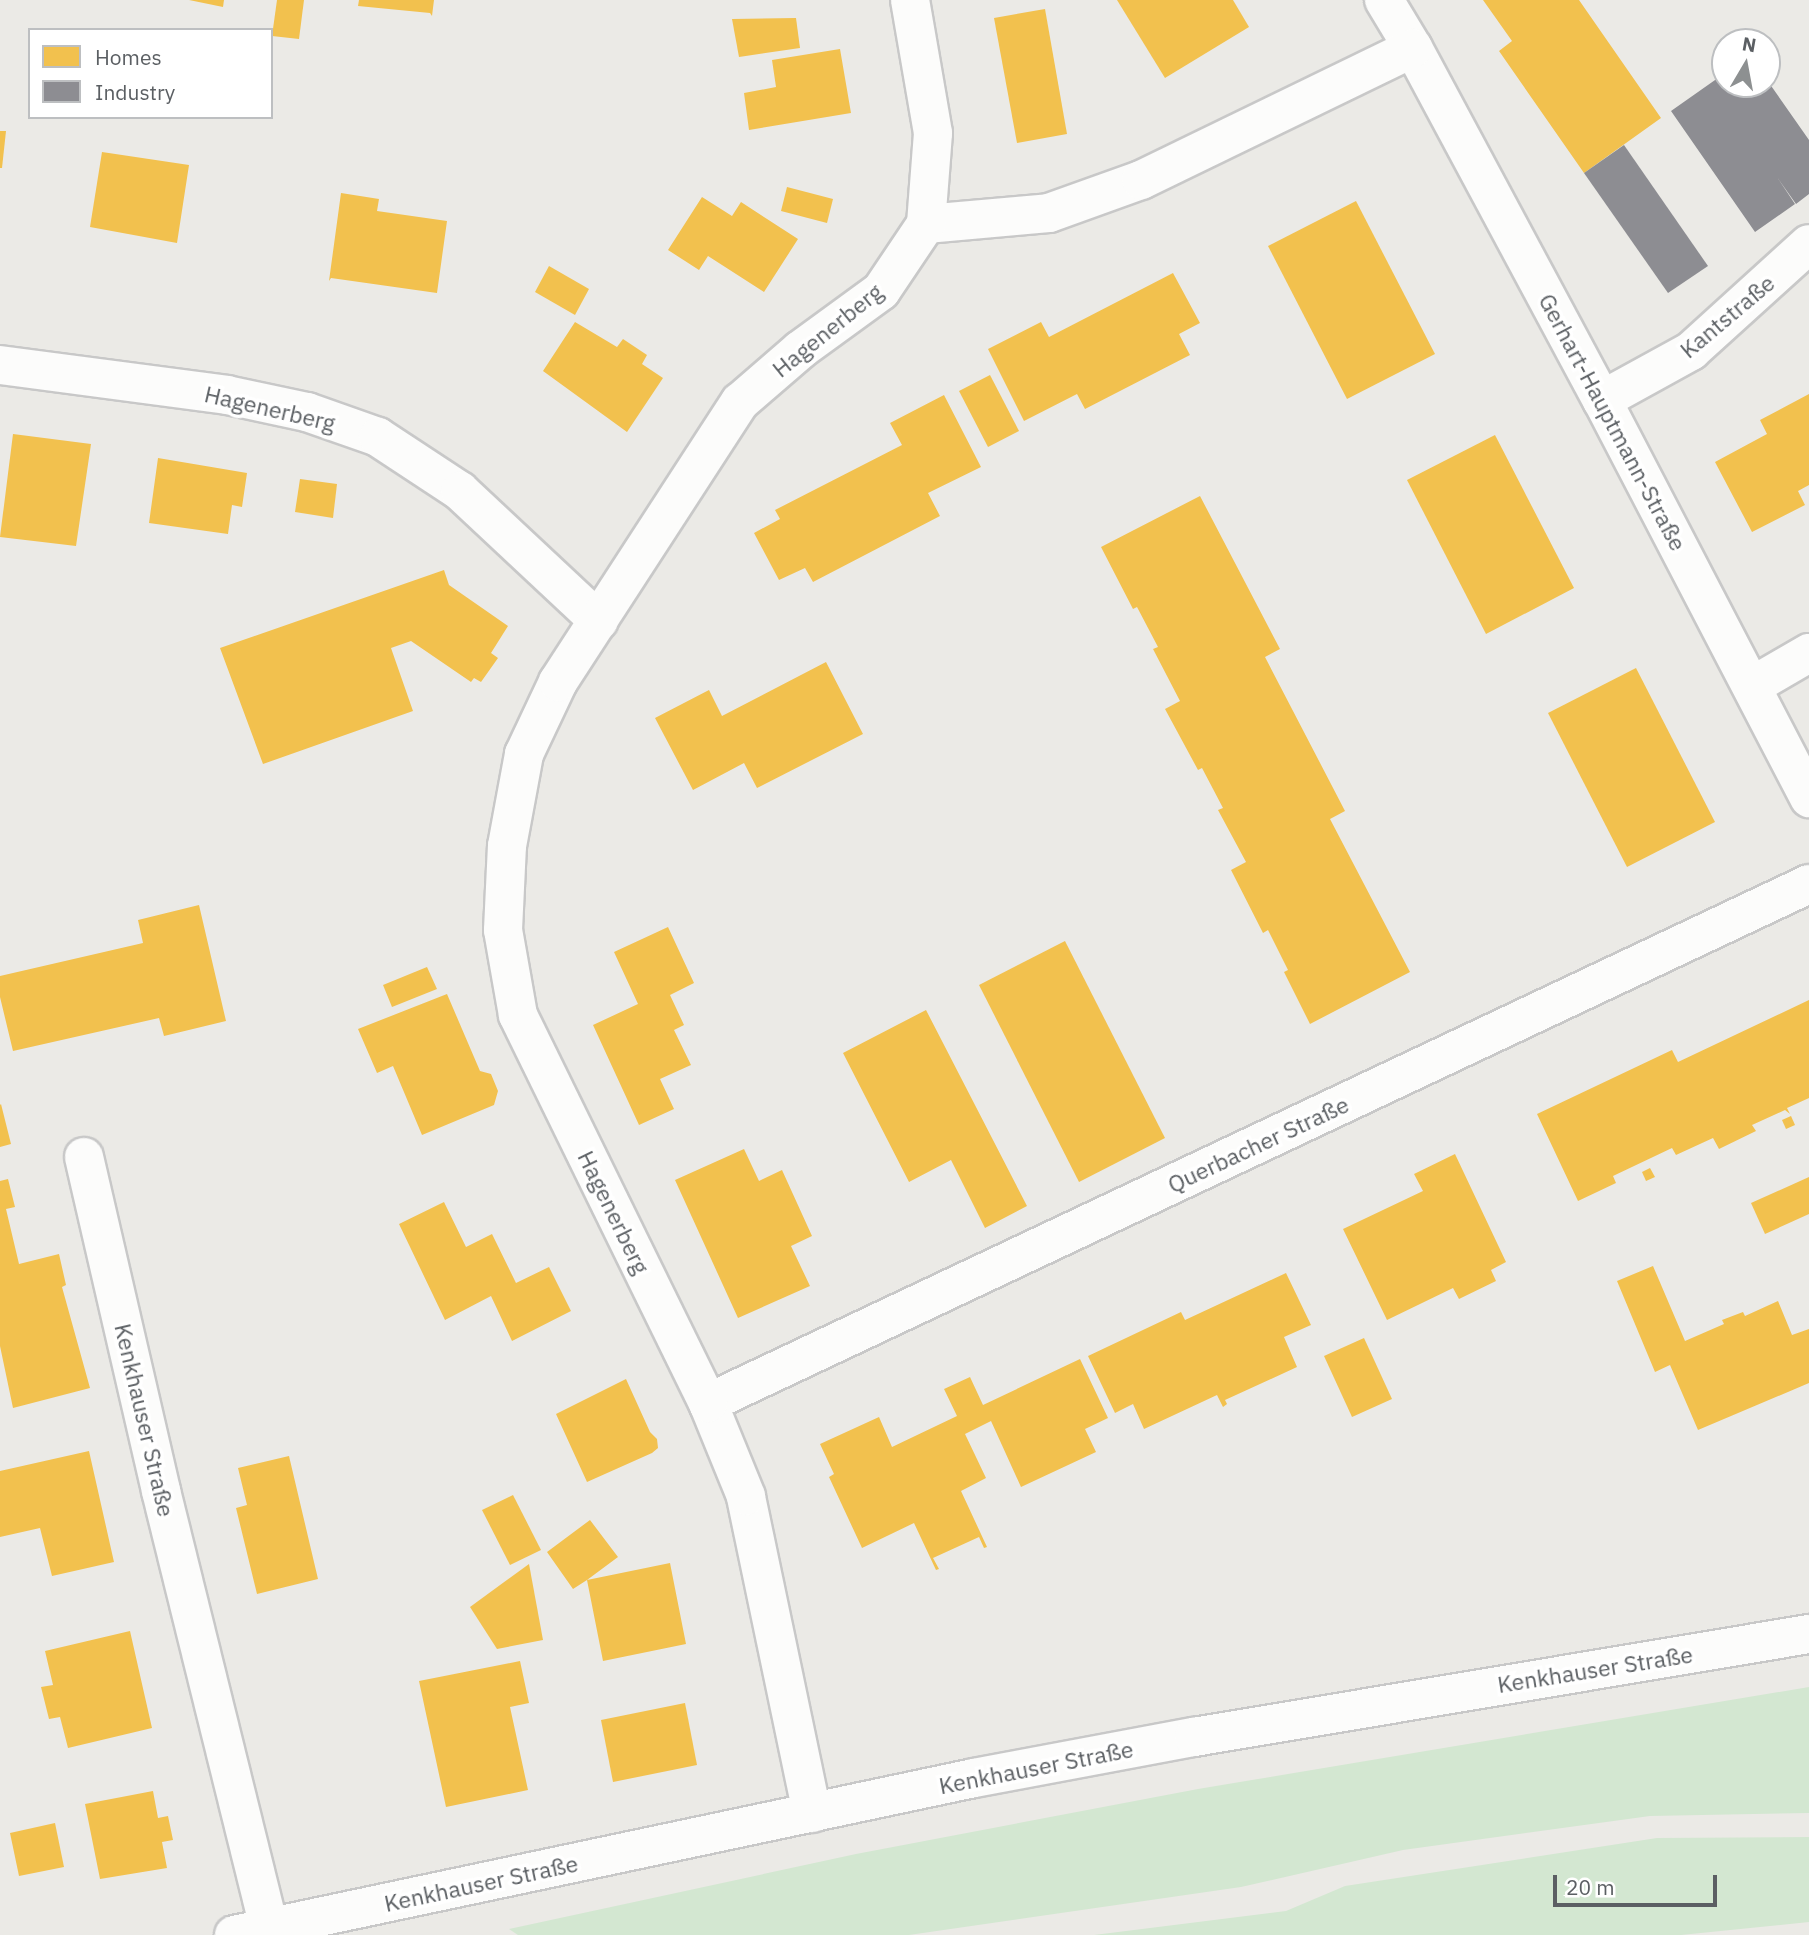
<!DOCTYPE html>
<meta charset="utf-8">
<style>
body{margin:0}
#map{position:relative;width:1809px;height:1935px;overflow:hidden;background:#ebeae6;font-family:"IBM Plex Sans",sans-serif}
div>[style]{position:absolute}
[style*='--x']{left:calc(var(--x)*1px);top:calc(var(--y)*1px);width:calc(var(--w)*1px);rotate:calc(var(--a)*1deg)}
.green>*{inset:0;background:#d3e7d1}
.homes>*{inset:0;background:#f2c14e}
.industry>*{inset:0;background:#8d8d92}
.roads{filter:drop-shadow(2px 0 #c8c8c8) drop-shadow(-2px 0 #c8c8c8) drop-shadow(0 2px #c8c8c8) drop-shadow(0 -2px #c8c8c8)}
.minor>*{height:38px;margin:-19px;padding:0 19px;transform-origin:19px;border-radius:19px;background:#fcfcfb}
span{translate:-50% -50%;white-space:nowrap;text-align:center;line-height:1.15;-webkit-text-stroke:7px #fff;paint-order:stroke}
.street-label{font-size:23px;color:#5b5f63}
.legend{position:absolute;left:28px;top:28px;width:245px;height:91px;box-sizing:border-box;background:#fff;border:2px solid #bdbfc1;margin:0;padding:9px 12px;list-style:none;font-size:21px;color:#5b5f63}
.legend li{display:flex;align-items:center;gap:14px;height:35px}
.legend b{width:35px;border:2px solid #bdbfc1}
.north{position:absolute;left:1711px;top:28px;width:70px;height:70px;box-sizing:border-box;background:#fff;border:2px solid #bdbfc1;border-radius:50%;rotate:10deg;font-size:19px;font-weight:700;line-height:28px;text-align:center;color:#5b5f63}
.north::after{content:'';display:block;margin:auto;width:24px;height:32px;background:#8d9091;clip-path:polygon(50% 0,100% 100%,50% 72%,0 100%)}
.scale{position:absolute;left:1553px;top:1875px;width:164px;height:32px;box-sizing:border-box;border:4px solid #5b5f63;border-top:0;padding-left:9px;font-size:21px;line-height:24px;white-space:nowrap;color:#5b5f63;-webkit-text-stroke:5px #fff;paint-order:stroke}
</style>
<div id="map">
<div class="green">
<i style="clip-path:polygon(1809px 1687px,1809px 1813px,1650px 1816px,1403px 1850px,1241px 1887px,909px 1935px,518px 1935px,509px 1929px,856px 1854px,1198px 1789px)"></i>
<i style="clip-path:polygon(1809px 1837px,1809px 1922px,1681px 1935px,1094px 1935px,1286px 1911px,1345px 1886px,1657px 1838px)"></i>
</div>
<div class="homes">
<i style="clip-path:polygon(189px 0,224px 0,223px 7px)"></i>
<i style="clip-path:polygon(277px 0,304px 0,299px 39px,272px 36px)"></i>
<i style="clip-path:polygon(359px 0,434px 0,432px 16px,430px 13px,358px 6px)"></i>
<i style="clip-path:polygon(1117px 0,1233px 0,1249px 27px,1165px 78px)"></i>
<i style="clip-path:polygon(1483px 0,1579px 0,1661px 118px,1584px 173px,1499px 51px,1512px 41px)"></i>
<i style="clip-path:polygon(1045px 9px,1067px 134px,1017px 143px,994px 18px)"></i>
<i style="clip-path:polygon(796px 18px,800px 48px,739px 57px,732px 19px)"></i>
<i style="clip-path:polygon(840px 49px,851px 113px,749px 130px,744px 93px,776px 87px,772px 60px)"></i>
<i style="clip-path:polygon(0 131px,6px 131px,2px 168px,0 168px)"></i>
<i style="clip-path:polygon(102px 152px,189px 165px,177px 243px,90px 227px)"></i>
<i style="clip-path:polygon(787px 187px,833px 199px,827px 223px,781px 211px)"></i>
<i style="clip-path:polygon(341px 193px,379px 199px,377px 211px,447px 221px,437px 293px,331px 278px,329px 281px)"></i>
<i style="clip-path:polygon(702px 197px,732px 216px,741px 202px,798px 239px,764px 292px,708px 256px,699px 270px,668px 250px)"></i>
<i style="clip-path:polygon(1356px 201px,1435px 354px,1347px 399px,1268px 246px)"></i>
<i style="clip-path:polygon(549px 266px,589px 289px,575px 315px,535px 292px)"></i>
<i style="clip-path:polygon(1173px 273px,1200px 323px,1179px 334px,1190px 355px,1085px 409px,1077px 394px,1024px 421px,988px 349px,1041px 322px,1049px 337px)"></i>
<i style="clip-path:polygon(575px 322px,617px 347px,623px 339px,647px 355px,642px 364px,663px 378px,627px 432px,543px 371px)"></i>
<i style="clip-path:polygon(990px 375px,1019px 431px,988px 447px,959px 391px)"></i>
<i style="clip-path:polygon(1809px 394px,1809px 485px,1798px 491px,1805px 505px,1752px 532px,1715px 462px,1767px 434px,1760px 420px)"></i>
<i style="clip-path:polygon(944px 395px,981px 467px,928px 493px,940px 516px,813px 582px,805px 568px,779px 580px,754px 533px,780px 519px,775px 510px,902px 445px,890px 423px)"></i>
<i style="clip-path:polygon(13px 434px,91px 444px,76px 546px,0 537px)"></i>
<i style="clip-path:polygon(1495px 435px,1574px 588px,1486px 634px,1407px 480px)"></i>
<i style="clip-path:polygon(158px 458px,247px 473px,242px 507px,232px 505px,228px 534px,149px 523px)"></i>
<i style="clip-path:polygon(300px 479px,337px 484px,333px 518px,295px 512px)"></i>
<i style="clip-path:polygon(1200px 496px,1280px 649px,1265px 657px,1345px 811px,1330px 819px,1410px 972px,1310px 1024px,1284px 972px,1288px 970px,1268px 930px,1263px 933px,1231px 870px,1246px 862px,1218px 810px,1223px 808px,1202px 768px,1198px 770px,1165px 709px,1180px 701px,1153px 649px,1158px 647px,1137px 607px,1133px 609px,1101px 547px)"></i>
<i style="clip-path:polygon(444px 570px,449px 585px,508px 626px,491px 653px,498px 658px,481px 682px,474px 678px,471px 682px,411px 641px,391px 648px,413px 711px,263px 764px,220px 648px)"></i>
<i style="clip-path:polygon(826px 662px,863px 734px,757px 788px,744px 763px,693px 790px,655px 718px,709px 690px,722px 716px)"></i>
<i style="clip-path:polygon(1636px 668px,1715px 822px,1627px 867px,1548px 713px)"></i>
<i style="clip-path:polygon(199px 905px,226px 1021px,164px 1036px,159px 1018px,13px 1051px,0 997px,0 976px,143px 943px,138px 920px)"></i>
<i style="clip-path:polygon(668px 927px,694px 983px,670px 995px,684px 1025px,674px 1030px,691px 1065px,660px 1079px,674px 1109px,639px 1125px,593px 1025px,638px 1004px,614px 952px)"></i>
<i style="clip-path:polygon(1065px 941px,1165px 1138px,1079px 1182px,979px 985px)"></i>
<i style="clip-path:polygon(427px 967px,437px 989px,392px 1007px,383px 985px)"></i>
<i style="clip-path:polygon(447px 994px,480px 1071px,491px 1074px,498px 1091px,494px 1105px,422px 1135px,393px 1066px,377px 1073px,358px 1029px)"></i>
<i style="clip-path:polygon(1809px 1000px,1809px 1098px,1787px 1108px,1790px 1114px,1785px 1110px,1752px 1125px,1756px 1131px,1719px 1149px,1713px 1138px,1676px 1155px,1672px 1148px,1613px 1176px,1616px 1183px,1578px 1201px,1537px 1114px,1672px 1050px,1678px 1062px)"></i>
<i style="clip-path:polygon(926px 1010px,1027px 1206px,985px 1228px,951px 1160px,909px 1182px,843px 1053px)"></i>
<i style="clip-path:polygon(1px 1104px,11px 1144px,0 1147px,0 1105px)"></i>
<i style="clip-path:polygon(1791px 1116px,1795px 1125px,1786px 1129px,1782px 1120px)"></i>
<i style="clip-path:polygon(744px 1149px,759px 1181px,782px 1170px,812px 1236px,791px 1246px,810px 1286px,738px 1318px,675px 1180px)"></i>
<i style="clip-path:polygon(1455px 1154px,1506px 1262px,1491px 1270px,1496px 1281px,1459px 1299px,1453px 1288px,1387px 1320px,1343px 1229px,1423px 1191px,1414px 1174px)"></i>
<i style="clip-path:polygon(1650px 1168px,1655px 1177px,1646px 1181px,1642px 1172px)"></i>
<i style="clip-path:polygon(1809px 1177px,1809px 1214px,1765px 1234px,1751px 1203px)"></i>
<i style="clip-path:polygon(8px 1179px,15px 1207px,6px 1209px,19px 1264px,59px 1254px,66px 1285px,62px 1287px,90px 1388px,13px 1408px,0 1346px,0 1181px)"></i>
<i style="clip-path:polygon(444px 1202px,466px 1247px,492px 1234px,516px 1283px,549px 1267px,571px 1311px,512px 1341px,491px 1296px,445px 1320px,399px 1224px)"></i>
<i style="clip-path:polygon(1653px 1266px,1685px 1341px,1724px 1324px,1722px 1320px,1743px 1312px,1745px 1316px,1778px 1301px,1792px 1335px,1809px 1329px,1809px 1383px,1698px 1430px,1670px 1365px,1655px 1372px,1617px 1281px)"></i>
<i style="clip-path:polygon(1286px 1273px,1311px 1325px,1284px 1337px,1297px 1367px,1225px 1400px,1227px 1404px,1223px 1407px,1217px 1395px,1144px 1429px,1133px 1404px,1115px 1413px,1088px 1356px,1181px 1312px,1185px 1320px)"></i>
<i style="clip-path:polygon(1364px 1338px,1392px 1399px,1352px 1417px,1324px 1356px)"></i>
<i style="clip-path:polygon(1080px 1359px,1108px 1418px,1085px 1429px,1096px 1452px,1021px 1487px,991px 1421px,965px 1434px,986px 1478px,961px 1491px,987px 1547px,984px 1548px,979px 1537px,933px 1558px,939px 1569px,936px 1570px,914px 1523px,862px 1548px,829px 1477px,834px 1474px,820px 1444px,879px 1417px,892px 1447px,957px 1416px,944px 1389px,970px 1377px,983px 1405px)"></i>
<i style="clip-path:polygon(626px 1379px,650px 1432px,657px 1439px,658px 1448px,652px 1453px,587px 1482px,556px 1414px)"></i>
<i style="clip-path:polygon(89px 1451px,114px 1562px,52px 1576px,40px 1528px,0 1537px,0 1471px)"></i>
<i style="clip-path:polygon(289px 1456px,318px 1579px,257px 1594px,236px 1508px,247px 1505px,238px 1468px)"></i>
<i style="clip-path:polygon(513px 1495px,541px 1550px,510px 1565px,482px 1510px)"></i>
<i style="clip-path:polygon(590px 1520px,618px 1557px,587px 1580px,670px 1563px,686px 1644px,603px 1661px,587px 1580px,573px 1589px,547px 1552px)"></i>
<i style="clip-path:polygon(529px 1564px,543px 1640px,497px 1649px,470px 1607px)"></i>
<i style="clip-path:polygon(130px 1631px,152px 1728px,68px 1748px,60px 1717px,49px 1719px,41px 1687px,53px 1685px,45px 1651px)"></i>
<i style="clip-path:polygon(520px 1661px,529px 1703px,510px 1707px,528px 1790px,446px 1807px,419px 1681px)"></i>
<i style="clip-path:polygon(685px 1703px,697px 1765px,613px 1782px,601px 1720px)"></i>
<i style="clip-path:polygon(153px 1791px,158px 1818px,168px 1816px,173px 1840px,162px 1842px,167px 1868px,100px 1879px,85px 1804px)"></i>
<i style="clip-path:polygon(55px 1823px,64px 1867px,19px 1876px,10px 1833px)"></i>
</div>
<div class="industry">
<i style="clip-path:polygon(1725px 73px,1725px 84px,1767px 84px,1767px 80px,1809px 140px,1809px 194px,1796px 204px,1777px 177px,1795px 204px,1755px 232px,1671px 111px)"></i>
<i style="clip-path:polygon(1624px 145px,1708px 266px,1668px 293px,1584px 173px)"></i>
</div>
<div class="roads">
<div class="minor">
<i style="--x:1384;--y:0;--w:56;--a:58.9"></i>
<i style="--x:1413;--y:48;--w:400;--a:61.8"></i>
<i style="--x:1602;--y:400;--w:449;--a:62.5"></i>
<i style="--x:926;--y:224;--w:123;--a:-5.1"></i>
<i style="--x:1049;--y:213;--w:98;--a:-19.7"></i>
<i style="--x:1141;--y:180;--w:302;--a:-25.9"></i>
<i style="--x:0;--y:365;--w:229;--a:7.5"></i>
<i style="--x:227;--y:395;--w:82;--a:12"></i>
<i style="--x:307;--y:412;--w:75;--a:19.4"></i>
<i style="--x:378;--y:437;--w:98;--a:33.4"></i>
<i style="--x:460;--y:491;--w:190;--a:43.1"></i>
<i style="--x:1602;--y:400;--w:102;--a:-28.8"></i>
<i style="--x:1691;--y:351;--w:159;--a:-42.2"></i>
<i style="--x:1752;--y:686;--w:66;--a:-30.1"></i>
<i style="--x:84;--y:1157;--w:343;--a:77"></i>
<i style="--x:161;--y:1491;--w:450;--a:76.1"></i>
<i style="--x:708;--y:1403;--w:1217;--a:-25.24"></i>
<i style="--x:812;--y:1813;--w:324;--a:-101.8"></i>
<i style="--x:746;--y:1496;--w:100;--a:-112.2"></i>
<i style="--x:708;--y:1403;--w:432;--a:-116.1"></i>
<i style="--x:518;--y:1015;--w:86;--a:-100"></i>
<i style="--x:503;--y:930;--w:84;--a:-87.3"></i>
<i style="--x:507;--y:846;--w:94;--a:-79.5"></i>
<i style="--x:524;--y:754;--w:80;--a:-64.7"></i>
<i style="--x:558;--y:682;--w:334;--a:-57"></i>
<i style="--x:740;--y:402;--w:79;--a:-40.9"></i>
<i style="--x:800;--y:350;--w:100;--a:-36.1"></i>
<i style="--x:881;--y:291;--w:81;--a:-56.1"></i>
<i style="--x:926;--y:224;--w:91;--a:-85.6"></i>
<i style="--x:933;--y:133;--w:135;--a:-99.8"></i>
<i style="--x:234;--y:1935;--w:756;--a:-11.98"></i>
<i style="--x:974;--y:1778;--w:224;--a:-10.6"></i>
<i style="--x:1194;--y:1737;--w:624;--a:-9.51"></i>
</div>
</div>
<div class="street-label">
<span style="left:1727px;top:316px;rotate:-40deg">Kantstraße</span>
<span style="left:827px;top:330px;rotate:-39deg">Hagenerberg</span>
<span style="left:270px;top:408px;rotate:13deg">Hagenerberg</span>
<span style="left:1613px;top:422px;rotate:62deg">Gerhart-Hauptmann-Straße</span>
<span style="left:1258px;top:1144px;rotate:-25deg">Querbacher Straße</span>
<span style="left:614px;top:1212px;rotate:64deg">Hagenerberg</span>
<span style="left:145px;top:1420px;rotate:77deg">Kenkhauser Straße</span>
<span style="left:1595px;top:1669px;rotate:-9deg">Kenkhauser Straße</span>
<span style="left:1036px;top:1767px;rotate:-11deg">Kenkhauser Straße</span>
<span style="left:481px;top:1883px;rotate:-12deg">Kenkhauser Straße</span>
</div>
<ul class="legend">
<li><b style="height:19px;background:#f2c14e"></b>Homes</li>
<li><b style="height:19px;background:#8d8d92"></b>Industry</li>
</ul>
<div class="north">N</div>
<div class="scale">20 m</div>
</div>
